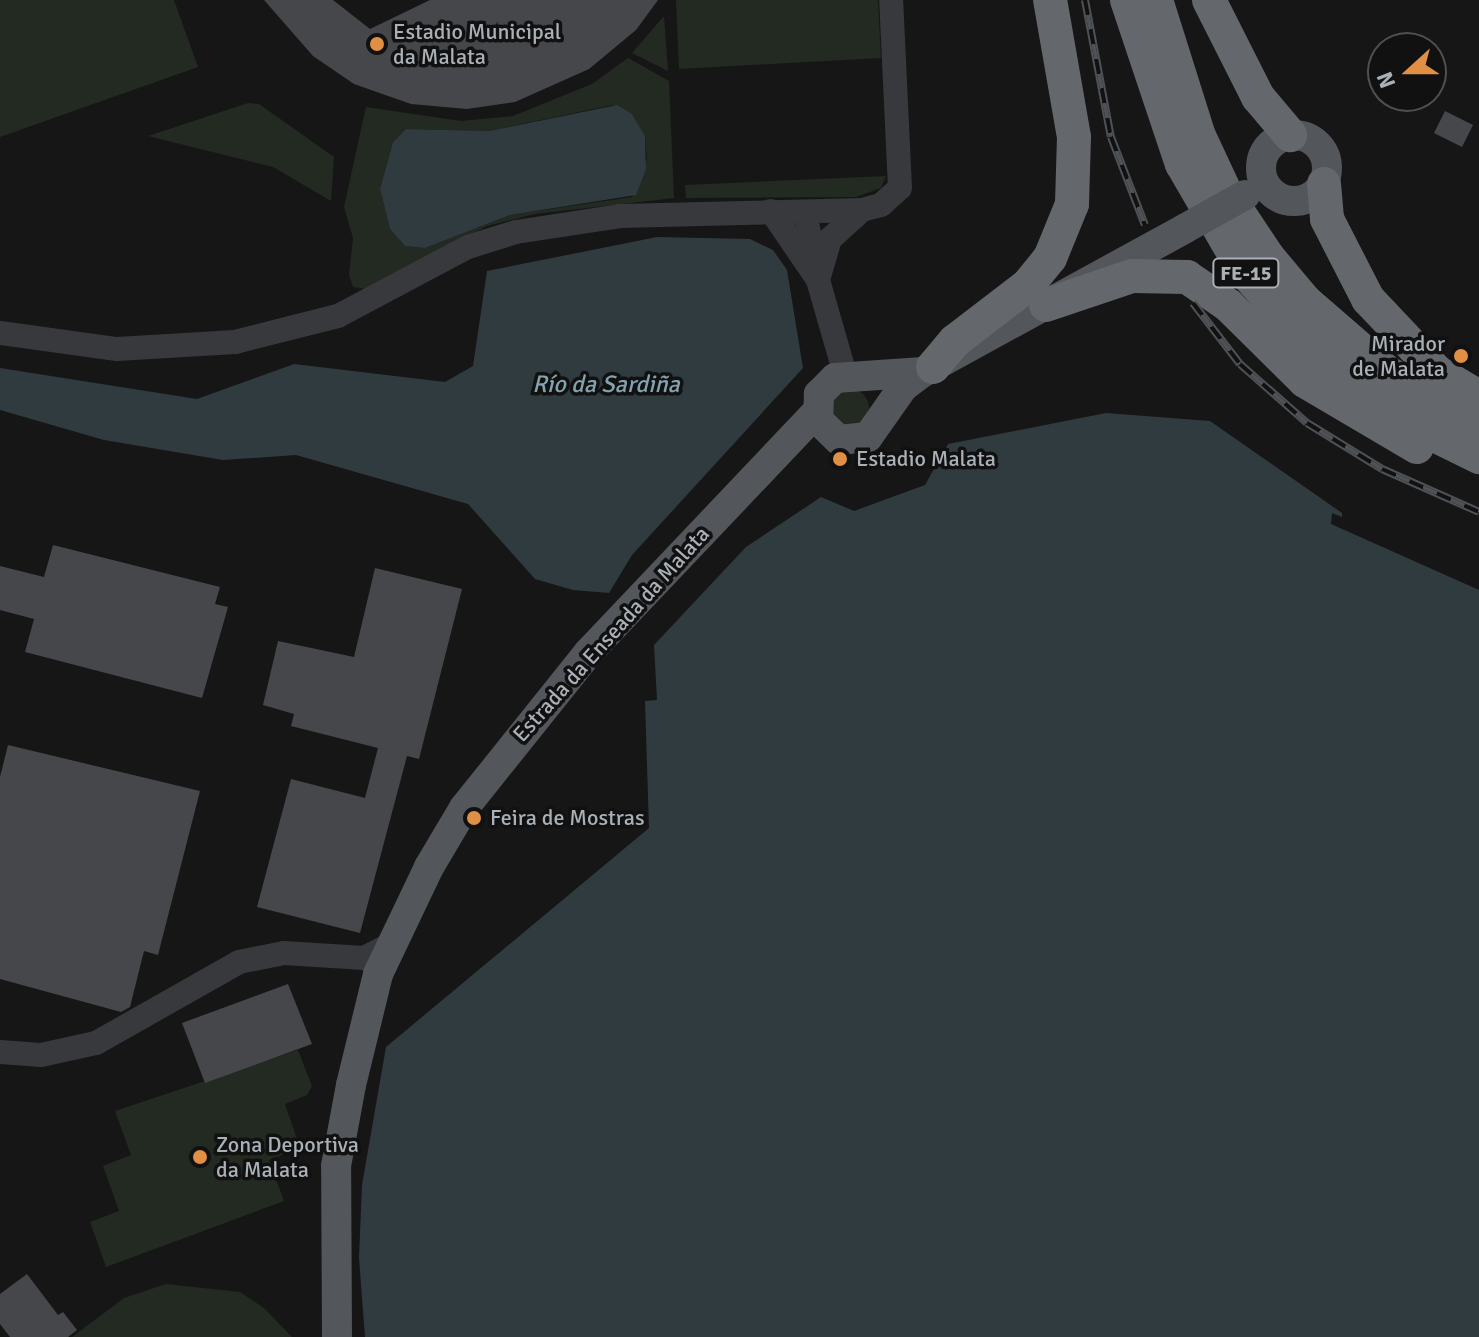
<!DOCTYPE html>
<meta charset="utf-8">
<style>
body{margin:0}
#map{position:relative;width:1479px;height:1337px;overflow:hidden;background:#161617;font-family:Signika,sans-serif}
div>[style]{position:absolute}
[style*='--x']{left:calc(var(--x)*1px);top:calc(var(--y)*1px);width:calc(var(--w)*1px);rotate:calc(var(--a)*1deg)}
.green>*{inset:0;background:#232a22}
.round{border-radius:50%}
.water>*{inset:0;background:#303b3f}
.building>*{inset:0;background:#45474a}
.minor>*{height:24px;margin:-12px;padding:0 12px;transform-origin:12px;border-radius:12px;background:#37393c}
.major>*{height:30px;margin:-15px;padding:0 15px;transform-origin:15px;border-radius:15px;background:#53565b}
.major>.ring{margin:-15px;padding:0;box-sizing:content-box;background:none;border:30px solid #53565b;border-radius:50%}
.highway>*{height:34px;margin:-17px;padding:0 17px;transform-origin:17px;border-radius:17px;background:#64686d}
.rail>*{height:8px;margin-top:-4px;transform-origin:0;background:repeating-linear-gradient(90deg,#111112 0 15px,#4e5155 0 30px);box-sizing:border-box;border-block:2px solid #4e5155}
.major-bridge>*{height:30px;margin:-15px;padding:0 15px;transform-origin:15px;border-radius:15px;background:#53565b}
.dots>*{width:22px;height:22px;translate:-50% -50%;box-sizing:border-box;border:4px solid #111112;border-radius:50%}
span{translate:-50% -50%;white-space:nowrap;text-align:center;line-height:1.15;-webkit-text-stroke:7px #111112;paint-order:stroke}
.shield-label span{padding:2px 6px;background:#111112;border:2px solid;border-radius:6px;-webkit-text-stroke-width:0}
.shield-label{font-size:20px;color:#a9b0b6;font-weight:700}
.poi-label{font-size:22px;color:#a9b0b6}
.left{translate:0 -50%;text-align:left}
.right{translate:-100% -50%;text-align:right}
.street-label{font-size:22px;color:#a9b0b6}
.water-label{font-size:24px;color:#83a2ae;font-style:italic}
.north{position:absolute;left:1367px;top:32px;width:80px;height:80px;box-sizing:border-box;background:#111112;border:2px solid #4e5154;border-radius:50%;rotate:249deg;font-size:22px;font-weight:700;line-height:32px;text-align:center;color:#a9b0b6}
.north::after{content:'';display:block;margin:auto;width:28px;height:36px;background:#e08f45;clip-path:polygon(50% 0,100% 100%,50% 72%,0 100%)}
</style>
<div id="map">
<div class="green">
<i style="clip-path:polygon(0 0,174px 0,198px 67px,0 137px)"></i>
<i style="clip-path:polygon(878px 0,881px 58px,679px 69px,676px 0)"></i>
<i style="clip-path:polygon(664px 16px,668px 71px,632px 53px)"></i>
<i style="clip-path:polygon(evenodd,628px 58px,669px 81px,674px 198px,535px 214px,487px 226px,365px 289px,353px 287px,349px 275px,353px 238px,344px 207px,366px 107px,461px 121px,513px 116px,592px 84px,628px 58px,612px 105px,632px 114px,645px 136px,647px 159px,632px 197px,510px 215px,425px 248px,405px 246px,390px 229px,380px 189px,393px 142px,406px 129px,489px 131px,612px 105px)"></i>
<i style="clip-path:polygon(248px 103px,259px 104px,334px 157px,331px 201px,273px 167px,148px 136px)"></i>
<i style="clip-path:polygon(886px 176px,881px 188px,856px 197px,686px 198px,685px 185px)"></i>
<i class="round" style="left:831px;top:389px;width:38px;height:38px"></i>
<i style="clip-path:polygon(298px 1050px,312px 1086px,307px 1095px,285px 1104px,300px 1148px,269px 1160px,284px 1201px,106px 1267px,90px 1222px,119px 1211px,103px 1166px,131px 1155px,115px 1111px)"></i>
<i style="clip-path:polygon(166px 1284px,240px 1292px,264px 1308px,292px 1337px,72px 1337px,124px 1298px)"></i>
</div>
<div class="water">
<i style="clip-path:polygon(617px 105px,632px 114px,645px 136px,646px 169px,636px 195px,510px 215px,425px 248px,405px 246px,390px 229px,380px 189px,393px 142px,406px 129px,489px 131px)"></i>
<i style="clip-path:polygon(657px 237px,750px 239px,773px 250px,787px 270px,803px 368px,632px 555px,609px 593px,573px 590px,535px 579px,468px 504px,296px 455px,223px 460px,104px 440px,0 410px,0 368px,197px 399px,294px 364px,445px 382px,473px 366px,487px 271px)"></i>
<i style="clip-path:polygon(1106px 413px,1210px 421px,1342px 513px,1342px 517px,1332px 513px,1331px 524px,1479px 590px,1479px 1337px,365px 1337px,359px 1258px,362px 1185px,386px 1047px,649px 828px,645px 701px,657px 700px,654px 645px,746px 547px,821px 497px,854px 511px,925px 485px,948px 444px)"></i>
</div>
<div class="building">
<i style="clip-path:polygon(264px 0,333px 0,370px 29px,430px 0,658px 0,636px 30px,589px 69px,515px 102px,467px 109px,411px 104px,354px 84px,313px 56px)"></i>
<i style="clip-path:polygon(1445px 111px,1473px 125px,1462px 147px,1434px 133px)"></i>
<i style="clip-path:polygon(53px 545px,220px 587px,215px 604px,228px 607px,202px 698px,25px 652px,34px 619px,0 610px,0 566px,44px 577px)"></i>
<i style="clip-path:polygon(375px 568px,462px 589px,419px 759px,407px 756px,360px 933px,257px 907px,291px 779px,365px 798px,378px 748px,291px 726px,294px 714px,263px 705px,278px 641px,354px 657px)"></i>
<i style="clip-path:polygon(8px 745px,200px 791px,158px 955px,144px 951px,130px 1007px,121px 1012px,0 979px,0 777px)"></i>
<i style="clip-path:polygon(288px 984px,312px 1044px,205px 1083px,182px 1023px)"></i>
<i style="clip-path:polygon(27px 1274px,58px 1315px,63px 1312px,77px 1330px,68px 1337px,10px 1337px,0 1324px,0 1294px)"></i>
</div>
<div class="minor">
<i style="--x:771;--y:211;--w:83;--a:55.7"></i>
<i style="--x:818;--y:280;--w:43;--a:-73.7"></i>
<i style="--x:830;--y:239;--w:43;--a:-42.2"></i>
<i style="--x:805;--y:212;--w:69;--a:79.2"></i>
<i style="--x:818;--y:280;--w:98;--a:74"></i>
<i style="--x:0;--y:333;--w:118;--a:7.8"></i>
<i style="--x:117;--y:349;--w:118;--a:-3.4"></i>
<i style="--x:235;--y:342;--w:106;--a:-14.2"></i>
<i style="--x:338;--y:316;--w:147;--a:-28"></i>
<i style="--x:468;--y:247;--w:50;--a:-17.4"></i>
<i style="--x:516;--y:232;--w:105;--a:-8.7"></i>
<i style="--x:620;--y:216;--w:242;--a:-1.4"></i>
<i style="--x:862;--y:210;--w:20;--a:-15"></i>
<i style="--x:881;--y:205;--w:25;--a:-42"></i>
<i style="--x:900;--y:188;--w:188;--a:-92.7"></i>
<i style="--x:0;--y:1052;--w:41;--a:4.2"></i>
<i style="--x:41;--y:1055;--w:56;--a:-12.3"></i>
<i style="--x:96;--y:1043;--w:164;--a:-29.5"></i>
<i style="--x:239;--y:962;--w:46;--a:-11.3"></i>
<i style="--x:284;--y:953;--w:80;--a:3.6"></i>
<i style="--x:364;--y:958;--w:33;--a:-27"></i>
</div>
<div class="major">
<i class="ring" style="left:1261px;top:135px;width:36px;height:36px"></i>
<i style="--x:923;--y:372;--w:88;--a:176.1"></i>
<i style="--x:835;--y:378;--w:23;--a:135"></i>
<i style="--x:819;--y:394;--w:26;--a:92"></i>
<i style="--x:818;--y:420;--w:29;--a:44"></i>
<i style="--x:839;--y:440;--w:29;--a:-6"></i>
<i style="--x:868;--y:437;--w:61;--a:-55"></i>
<i style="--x:903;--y:387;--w:25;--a:-37"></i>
<i style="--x:923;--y:372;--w:298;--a:-28.7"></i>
<i style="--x:337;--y:1337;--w:171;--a:-90.3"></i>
<i style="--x:336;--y:1166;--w:82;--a:-79.5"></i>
<i style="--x:351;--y:1085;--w:114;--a:-76.3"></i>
<i style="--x:378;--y:974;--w:119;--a:-64.5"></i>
<i style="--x:429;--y:867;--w:69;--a:-59.3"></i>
<i style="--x:464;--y:808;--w:198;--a:-51.3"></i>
<i style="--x:588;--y:653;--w:331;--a:-46.5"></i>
</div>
<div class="highway">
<i style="--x:1127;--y:0;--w:173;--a:71.5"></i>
<i style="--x:1182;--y:164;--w:124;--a:59.9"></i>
<i style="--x:1244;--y:271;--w:106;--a:48.1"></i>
<i style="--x:1315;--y:350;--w:133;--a:36.4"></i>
<i style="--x:1422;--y:429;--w:64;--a:26.2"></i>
<i style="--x:1156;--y:0;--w:143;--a:72.5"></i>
<i style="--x:1199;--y:136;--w:64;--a:65"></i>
<i style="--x:1226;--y:194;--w:76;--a:56.3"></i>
<i style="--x:1268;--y:257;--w:57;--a:49.9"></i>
<i style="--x:1305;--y:301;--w:110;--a:40.9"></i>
<i style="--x:1388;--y:373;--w:103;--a:28.3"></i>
<i style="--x:1209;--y:0;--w:109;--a:63.2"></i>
<i style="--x:1258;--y:97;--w:50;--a:49.9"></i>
<i style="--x:1324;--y:184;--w:35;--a:85"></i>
<i style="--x:1327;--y:219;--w:90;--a:62.9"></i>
<i style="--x:1368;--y:299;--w:100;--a:46.6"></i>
<i style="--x:1437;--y:372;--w:49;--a:30.8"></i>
<i style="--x:1046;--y:305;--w:91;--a:-18.6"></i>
<i style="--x:1132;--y:276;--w:55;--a:1"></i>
<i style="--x:1187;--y:277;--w:50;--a:34.3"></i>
<i style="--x:1228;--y:305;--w:108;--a:44.6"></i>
<i style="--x:1305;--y:381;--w:130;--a:30.5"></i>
<i style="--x:933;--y:367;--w:34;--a:-50"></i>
<i style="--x:955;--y:341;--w:92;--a:-37.5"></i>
<i style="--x:1028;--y:285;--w:35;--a:-51"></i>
<i style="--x:1050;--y:258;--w:58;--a:-67.8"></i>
<i style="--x:1072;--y:204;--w:67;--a:-88.3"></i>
<i style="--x:1074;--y:137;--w:139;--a:-99.9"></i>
</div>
<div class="rail">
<i style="--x:1085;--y:0;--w:139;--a:79.3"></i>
<i style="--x:1111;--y:137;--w:94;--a:68.9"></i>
<i style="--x:1193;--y:303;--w:77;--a:52.4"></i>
<i style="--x:1240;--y:364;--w:89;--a:41.4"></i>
<i style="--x:1307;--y:423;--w:88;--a:31.5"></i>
<i style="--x:1382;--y:469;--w:106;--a:23.9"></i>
</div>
<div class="major-bridge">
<i style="--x:1184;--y:229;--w:70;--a:-29.1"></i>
</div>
<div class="dots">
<i style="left:377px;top:44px;background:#e08f45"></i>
<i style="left:1461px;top:356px;background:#e08f45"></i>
<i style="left:840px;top:459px;background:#e08f45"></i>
<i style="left:474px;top:818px;background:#e08f45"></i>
<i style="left:200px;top:1157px;background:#e08f45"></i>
</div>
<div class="shield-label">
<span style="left:1246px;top:273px">FE-15</span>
</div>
<div class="poi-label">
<span class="left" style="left:393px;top:44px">Estadio Municipal<br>da Malata</span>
<span class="right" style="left:1445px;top:356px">Mirador<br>de Malata</span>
<span class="left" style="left:856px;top:459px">Estadio Malata</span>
<span class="left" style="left:490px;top:818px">Feira de Mostras</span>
<span class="left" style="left:216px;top:1157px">Zona Deportiva<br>da Malata</span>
</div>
<div class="street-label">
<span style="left:611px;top:634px;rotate:-48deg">Estrada da Enseada da Malata</span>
</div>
<div class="water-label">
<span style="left:606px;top:385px">Río da Sardiña</span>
</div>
<div class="north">N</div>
</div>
